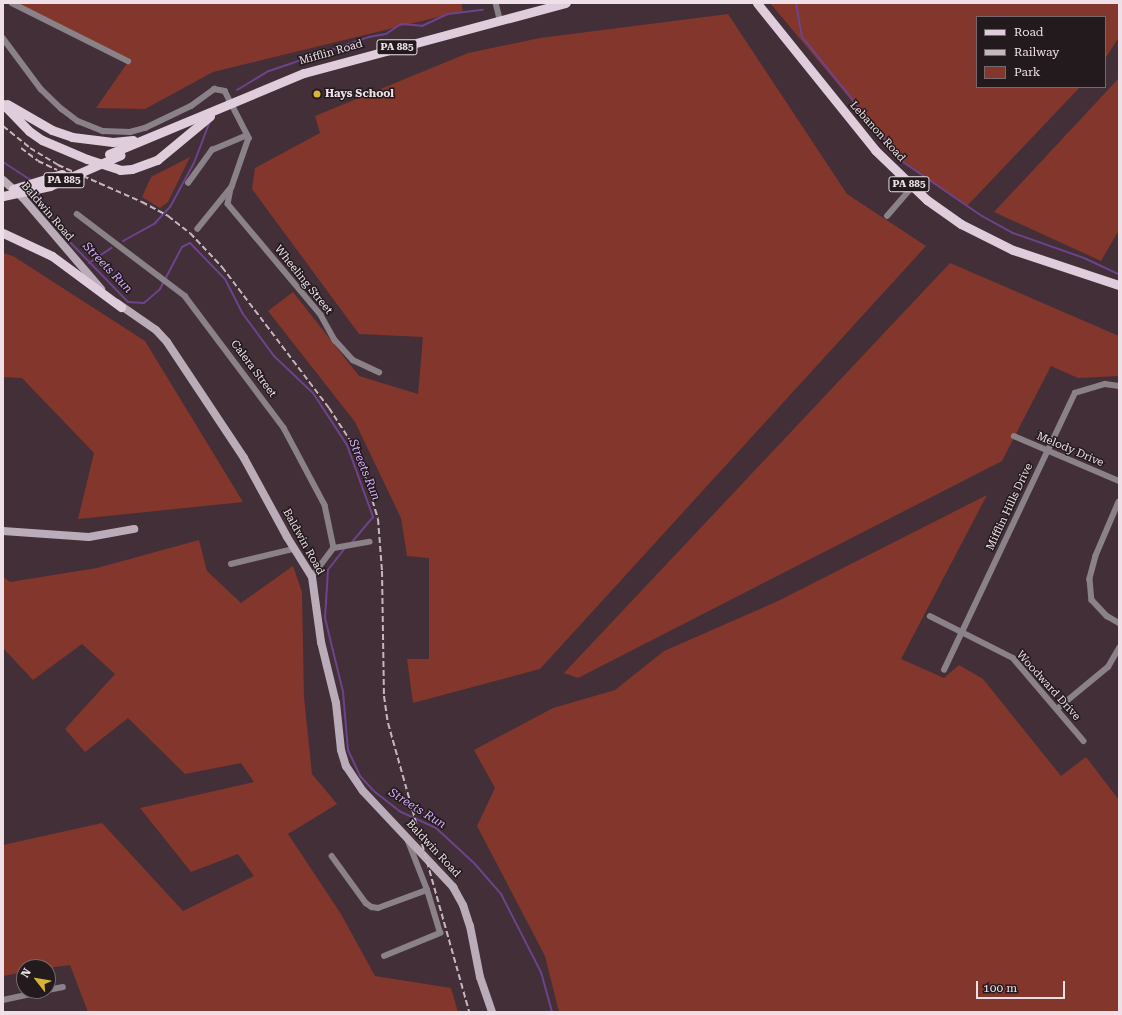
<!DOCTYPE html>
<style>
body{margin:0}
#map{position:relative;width:1122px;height:1015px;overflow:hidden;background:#432f38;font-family:"Roboto Serif",serif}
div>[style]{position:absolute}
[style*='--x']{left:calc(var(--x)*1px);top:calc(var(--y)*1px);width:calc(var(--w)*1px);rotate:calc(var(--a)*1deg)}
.green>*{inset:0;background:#83362b}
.stream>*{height:2px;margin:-1px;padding:0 1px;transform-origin:1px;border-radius:1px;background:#6d438b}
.street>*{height:5.5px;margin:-2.75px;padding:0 2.75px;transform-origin:2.75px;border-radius:2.75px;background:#8a8189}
.secondary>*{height:8px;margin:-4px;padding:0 4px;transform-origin:4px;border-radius:4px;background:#baacb8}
.primary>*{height:9px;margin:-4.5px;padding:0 4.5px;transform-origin:4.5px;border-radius:4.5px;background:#dfcddc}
.rail>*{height:2px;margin-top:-1px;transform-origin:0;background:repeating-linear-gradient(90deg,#c6b7be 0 6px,transparent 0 9px)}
.primary-bridge>*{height:9px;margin:-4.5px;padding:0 4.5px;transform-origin:4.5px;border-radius:4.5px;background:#dfcddc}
.dots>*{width:11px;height:11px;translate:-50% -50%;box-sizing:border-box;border:2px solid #231a1e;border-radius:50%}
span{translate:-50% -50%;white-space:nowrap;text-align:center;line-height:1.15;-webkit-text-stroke:3px #231a1e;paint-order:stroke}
.shield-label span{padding:1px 3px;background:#231a1e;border:1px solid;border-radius:3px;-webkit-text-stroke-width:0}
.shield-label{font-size:10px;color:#eee0e6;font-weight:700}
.street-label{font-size:11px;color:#eee0e6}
.poi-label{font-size:11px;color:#eee0e6;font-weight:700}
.left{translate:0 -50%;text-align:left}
.water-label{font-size:12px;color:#daadfe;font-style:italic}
.frame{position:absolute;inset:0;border:4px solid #eee0e6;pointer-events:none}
.legend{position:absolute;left:976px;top:16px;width:130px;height:72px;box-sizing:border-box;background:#231a1e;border:1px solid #74696e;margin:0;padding:5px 7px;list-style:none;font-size:12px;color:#eee0e6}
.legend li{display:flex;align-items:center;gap:8px;height:20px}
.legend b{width:20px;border:1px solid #74696e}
.north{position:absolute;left:16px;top:959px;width:40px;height:40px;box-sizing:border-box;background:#231a1e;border:1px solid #74696e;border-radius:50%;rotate:301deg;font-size:11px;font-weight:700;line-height:16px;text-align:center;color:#eee0e6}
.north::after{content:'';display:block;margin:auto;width:14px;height:18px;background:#d8b434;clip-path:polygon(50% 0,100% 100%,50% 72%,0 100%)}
.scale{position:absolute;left:976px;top:981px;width:89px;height:18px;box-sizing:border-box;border:2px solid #eee0e6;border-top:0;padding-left:5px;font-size:12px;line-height:14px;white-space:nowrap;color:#eee0e6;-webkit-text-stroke:3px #231a1e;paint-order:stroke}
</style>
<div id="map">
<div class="green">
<i style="clip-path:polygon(12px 3px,461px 3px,463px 11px,213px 72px,145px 109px,96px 108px,128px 62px)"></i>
<i style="clip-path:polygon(770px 3px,1119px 3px,1119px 37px,1105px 59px,1105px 17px,977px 17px,977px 87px,1080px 87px,967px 206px,903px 162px)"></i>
<i style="clip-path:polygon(728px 14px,847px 194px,926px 246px,540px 669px,413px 703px,407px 659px,429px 659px,429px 558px,407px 556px,401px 518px,355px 422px,268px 311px,293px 292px,359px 376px,418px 394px,423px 337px,359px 334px,252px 189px,255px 168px,320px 133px,315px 116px,468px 53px,540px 38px)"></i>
<i style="clip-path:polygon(1119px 78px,1119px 230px,1101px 261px,994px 212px)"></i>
<i style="clip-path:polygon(190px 157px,168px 202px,160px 208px,142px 197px,151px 177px)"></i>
<i style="clip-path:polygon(3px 253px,13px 256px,145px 341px,243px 502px,78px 519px,94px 453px,22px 378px,3px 377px)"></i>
<i style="clip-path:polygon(950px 263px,1119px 336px,1119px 376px,1078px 378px,1051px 366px,1002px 461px,578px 678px,564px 673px)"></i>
<i style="clip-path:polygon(987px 495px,901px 659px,944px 678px,959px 665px,983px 679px,1061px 776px,1086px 757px,1119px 800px,1119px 1012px,559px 1012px,545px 956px,477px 826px,495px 788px,474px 750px,553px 708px,615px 690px,664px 651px,778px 601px)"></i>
<i style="clip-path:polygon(199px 540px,207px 571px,241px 603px,293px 566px,302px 592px,304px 697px,312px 774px,337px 804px,288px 834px,341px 914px,375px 976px,451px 988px,458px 1012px,88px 1012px,70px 965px,48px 968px,24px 967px,24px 972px,3px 976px,3px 845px,102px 823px,183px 911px,254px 876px,238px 854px,191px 872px,140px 808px,254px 782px,241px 763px,185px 774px,128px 718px,85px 752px,65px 729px,115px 674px,82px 644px,33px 680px,3px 648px,3px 577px,10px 582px,97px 568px)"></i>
</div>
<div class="stream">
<i style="--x:796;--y:3;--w:35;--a:80"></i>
<i style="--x:802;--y:37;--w:161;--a:51.1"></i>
<i style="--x:903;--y:162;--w:96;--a:34.4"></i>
<i style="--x:982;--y:216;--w:35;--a:29"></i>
<i style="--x:1013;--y:233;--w:75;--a:19.4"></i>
<i style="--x:1084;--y:258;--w:38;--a:25"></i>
<i style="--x:237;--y:90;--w:37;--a:-31"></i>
<i style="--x:269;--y:71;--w:106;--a:-18.8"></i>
<i style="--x:369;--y:37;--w:17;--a:-10"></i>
<i style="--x:386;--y:34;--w:18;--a:-34"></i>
<i style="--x:401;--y:24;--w:21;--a:5"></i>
<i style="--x:422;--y:26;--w:29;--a:-25"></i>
<i style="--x:448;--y:14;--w:35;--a:-7"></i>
<i style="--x:3;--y:162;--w:33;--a:33"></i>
<i style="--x:37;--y:191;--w:37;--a:61"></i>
<i style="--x:55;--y:223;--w:19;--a:54"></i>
<i style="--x:66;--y:238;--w:89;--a:45.9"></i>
<i style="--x:128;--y:302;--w:16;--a:4"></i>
<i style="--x:144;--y:303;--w:21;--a:-41"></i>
<i style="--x:160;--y:289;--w:47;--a:-62.4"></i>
<i style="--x:182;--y:247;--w:9;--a:-27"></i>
<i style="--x:190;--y:243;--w:50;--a:45.8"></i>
<i style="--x:225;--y:279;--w:39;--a:63"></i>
<i style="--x:243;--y:314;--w:52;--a:53.6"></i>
<i style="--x:274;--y:356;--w:54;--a:43.5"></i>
<i style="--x:313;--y:393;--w:62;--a:56.8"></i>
<i style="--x:347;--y:445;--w:77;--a:70.1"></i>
<i style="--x:373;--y:517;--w:34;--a:130"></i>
<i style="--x:123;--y:241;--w:37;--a:-29"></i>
<i style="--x:155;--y:223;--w:22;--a:-47"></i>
<i style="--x:170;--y:207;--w:50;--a:-61.4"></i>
<i style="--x:194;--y:163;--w:45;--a:-69.1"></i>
<i style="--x:89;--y:263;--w:27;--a:-34"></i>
<i style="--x:345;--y:548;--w:28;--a:128"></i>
<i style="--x:328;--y:570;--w:48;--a:93.6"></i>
<i style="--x:325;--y:618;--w:76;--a:76.3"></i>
<i style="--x:343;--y:692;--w:58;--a:85.1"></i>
<i style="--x:348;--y:750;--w:29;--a:65"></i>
<i style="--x:360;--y:776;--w:22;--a:47"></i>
<i style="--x:375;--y:792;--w:31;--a:38"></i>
<i style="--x:399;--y:811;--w:41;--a:24.7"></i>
<i style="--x:436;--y:828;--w:52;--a:42.6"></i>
<i style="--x:474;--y:863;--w:41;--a:48.9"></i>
<i style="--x:501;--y:894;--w:88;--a:62.9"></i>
<i style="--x:541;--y:972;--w:41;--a:74.6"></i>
</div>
<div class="street">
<i style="--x:12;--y:3;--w:130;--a:26.6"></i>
<i style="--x:496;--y:3;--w:16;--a:76"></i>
<i style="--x:3;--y:38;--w:64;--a:53.3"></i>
<i style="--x:41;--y:89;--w:29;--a:44"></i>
<i style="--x:62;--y:109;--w:20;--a:37"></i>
<i style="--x:78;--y:121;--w:27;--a:22"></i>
<i style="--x:103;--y:131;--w:27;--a:2"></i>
<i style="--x:130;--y:132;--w:16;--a:-15"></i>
<i style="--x:145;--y:128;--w:51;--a:-25.6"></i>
<i style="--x:191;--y:106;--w:29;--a:-36"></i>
<i style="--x:214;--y:89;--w:11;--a:10"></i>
<i style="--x:225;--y:91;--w:53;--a:62.9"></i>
<i style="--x:249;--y:138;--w:52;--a:109.1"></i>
<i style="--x:232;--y:187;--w:54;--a:129"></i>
<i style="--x:188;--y:183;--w:41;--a:-54"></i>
<i style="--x:212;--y:150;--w:38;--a:-23"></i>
<i style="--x:231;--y:189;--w:15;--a:101"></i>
<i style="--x:228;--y:204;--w:145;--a:50"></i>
<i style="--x:321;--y:315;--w:29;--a:61"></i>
<i style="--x:335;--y:340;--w:27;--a:48"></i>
<i style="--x:353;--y:360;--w:29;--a:25"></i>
<i style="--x:77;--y:214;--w:136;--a:37.2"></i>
<i style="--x:185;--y:296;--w:165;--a:53.1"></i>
<i style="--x:284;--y:428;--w:87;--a:62"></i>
<i style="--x:325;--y:505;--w:44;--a:78.2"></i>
<i style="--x:334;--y:548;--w:36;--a:127"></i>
<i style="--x:887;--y:216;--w:38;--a:-49"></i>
<i style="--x:1014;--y:436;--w:114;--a:23.2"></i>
<i style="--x:1119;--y:502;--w:59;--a:113.1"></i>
<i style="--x:1096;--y:556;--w:24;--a:105"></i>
<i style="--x:1090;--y:579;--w:21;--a:85"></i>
<i style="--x:1092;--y:600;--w:22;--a:47"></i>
<i style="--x:1107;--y:616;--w:14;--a:30"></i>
<i style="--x:334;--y:548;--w:36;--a:-10"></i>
<i style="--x:231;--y:564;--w:64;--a:-13.6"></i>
<i style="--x:930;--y:616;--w:93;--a:26.8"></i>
<i style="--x:1013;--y:658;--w:109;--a:49.5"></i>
<i style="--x:944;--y:670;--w:306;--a:-64.7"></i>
<i style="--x:1075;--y:393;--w:31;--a:-17"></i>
<i style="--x:1105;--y:384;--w:14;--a:8"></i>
<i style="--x:1057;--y:709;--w:66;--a:-39.5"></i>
<i style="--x:1108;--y:667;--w:22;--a:-60"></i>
<i style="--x:332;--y:856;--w:58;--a:54.1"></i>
<i style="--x:366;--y:903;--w:7;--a:34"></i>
<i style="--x:372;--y:907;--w:6;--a:9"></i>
<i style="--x:378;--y:908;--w:52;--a:-20.2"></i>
<i style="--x:384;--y:956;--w:61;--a:-22.3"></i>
<i style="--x:440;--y:933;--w:45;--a:-106.8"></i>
<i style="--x:427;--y:890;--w:55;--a:-111.4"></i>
<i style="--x:48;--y:990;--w:15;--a:-11"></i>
<i style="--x:3;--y:1000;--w:43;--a:-12.1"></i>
</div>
<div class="secondary">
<i style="--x:3;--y:180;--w:27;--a:42"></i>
<i style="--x:23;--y:198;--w:120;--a:49.4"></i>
<i style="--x:117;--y:303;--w:47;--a:34.7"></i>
<i style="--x:156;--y:330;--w:16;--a:47"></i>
<i style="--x:167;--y:342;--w:139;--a:56.4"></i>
<i style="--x:244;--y:458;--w:90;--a:61.4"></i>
<i style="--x:287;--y:537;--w:47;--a:58"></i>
<i style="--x:312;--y:577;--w:66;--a:82.1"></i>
<i style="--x:321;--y:642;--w:63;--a:76.2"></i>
<i style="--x:336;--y:703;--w:47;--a:83.9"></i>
<i style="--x:341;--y:750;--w:17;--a:73"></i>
<i style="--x:346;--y:766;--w:30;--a:56"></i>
<i style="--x:363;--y:791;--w:132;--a:46.8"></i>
<i style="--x:453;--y:887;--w:21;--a:61"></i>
<i style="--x:463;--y:905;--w:22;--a:72"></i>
<i style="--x:470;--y:926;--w:52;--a:78.9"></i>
<i style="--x:480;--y:977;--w:37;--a:71"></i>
<i style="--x:3;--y:531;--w:86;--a:4"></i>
<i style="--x:89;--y:537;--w:46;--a:-10.1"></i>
</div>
<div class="primary">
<i style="--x:757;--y:3;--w:189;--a:51.2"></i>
<i style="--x:875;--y:150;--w:72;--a:43.9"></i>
<i style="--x:927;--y:200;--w:42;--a:35.2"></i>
<i style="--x:961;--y:224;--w:58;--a:26.6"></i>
<i style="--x:1013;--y:250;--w:112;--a:18.3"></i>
<i style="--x:3;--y:104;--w:37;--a:46"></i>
<i style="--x:29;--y:131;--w:16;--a:35"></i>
<i style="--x:42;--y:140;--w:49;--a:22.9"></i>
<i style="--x:87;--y:159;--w:35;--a:18"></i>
<i style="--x:120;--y:170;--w:12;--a:-5"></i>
<i style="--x:132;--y:169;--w:27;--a:-20"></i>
<i style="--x:157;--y:160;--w:69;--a:-39.7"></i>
<i style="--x:7;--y:104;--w:52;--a:30"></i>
<i style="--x:52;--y:130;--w:21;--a:19"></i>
<i style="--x:72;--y:137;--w:41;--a:7"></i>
<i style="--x:113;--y:142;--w:20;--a:-6"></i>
<i style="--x:109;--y:154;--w:211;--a:-22.6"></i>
<i style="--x:304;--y:73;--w:271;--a:-15"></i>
<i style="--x:3;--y:233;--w:54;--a:25.1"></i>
<i style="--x:52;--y:256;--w:86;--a:36.5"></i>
</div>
<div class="rail">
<i style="--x:3;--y:126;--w:35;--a:39"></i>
<i style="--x:30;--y:148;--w:33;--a:31"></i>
<i style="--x:58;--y:165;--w:92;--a:23.8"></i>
<i style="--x:142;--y:202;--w:30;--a:28"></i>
<i style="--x:168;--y:216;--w:28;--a:38"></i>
<i style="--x:190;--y:233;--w:47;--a:46.7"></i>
<i style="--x:222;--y:267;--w:177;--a:52.8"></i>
<i style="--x:329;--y:408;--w:37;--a:57"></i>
<i style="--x:349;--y:439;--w:30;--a:64"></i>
<i style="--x:362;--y:466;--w:55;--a:73.2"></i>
<i style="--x:378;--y:519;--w:52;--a:85.6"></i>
<i style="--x:382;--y:571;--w:125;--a:89.1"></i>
<i style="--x:384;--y:696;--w:27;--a:82"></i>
<i style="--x:388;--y:723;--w:300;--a:74.3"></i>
<i style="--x:21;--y:148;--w:21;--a:37"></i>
<i style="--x:38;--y:161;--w:21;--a:25"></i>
</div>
<div class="primary-bridge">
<i style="--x:13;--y:189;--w:51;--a:-17"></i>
<i style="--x:3;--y:196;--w:48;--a:-12"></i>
<i style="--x:50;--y:186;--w:77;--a:-23.6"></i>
</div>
<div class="dots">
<i style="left:317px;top:94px;background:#d8b434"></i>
</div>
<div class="shield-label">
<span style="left:397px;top:47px">PA 885</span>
<span style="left:64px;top:180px">PA 885</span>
<span style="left:909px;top:184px">PA 885</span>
</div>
<div class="street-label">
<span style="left:331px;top:53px;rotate:-16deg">Mifflin Road</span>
<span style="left:877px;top:132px;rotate:48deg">Lebanon Road</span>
<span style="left:47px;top:212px;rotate:49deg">Baldwin Road</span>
<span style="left:303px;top:280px;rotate:51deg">Wheeling Street</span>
<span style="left:253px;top:369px;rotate:53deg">Calera Street</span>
<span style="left:1070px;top:450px;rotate:23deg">Melody Drive</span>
<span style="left:1010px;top:507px;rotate:-65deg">Mifflin Hills Drive</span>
<span style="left:303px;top:542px;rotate:61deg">Baldwin Road</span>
<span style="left:1048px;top:686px;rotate:48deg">Woodward Drive</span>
<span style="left:433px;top:849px;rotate:47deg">Baldwin Road</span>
</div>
<div class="poi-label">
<span class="left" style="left:325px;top:94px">Hays School</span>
</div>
<div class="water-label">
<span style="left:107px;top:268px;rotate:46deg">Streets Run</span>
<span style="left:364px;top:470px;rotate:68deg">Streets Run</span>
<span style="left:417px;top:809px;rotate:32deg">Streets Run</span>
</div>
<div class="frame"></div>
<ul class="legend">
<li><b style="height:5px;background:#dfcddc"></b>Road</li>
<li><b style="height:5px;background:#c6b7be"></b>Railway</li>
<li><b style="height:11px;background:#83362b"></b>Park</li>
</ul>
<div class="north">N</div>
<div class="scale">100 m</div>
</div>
